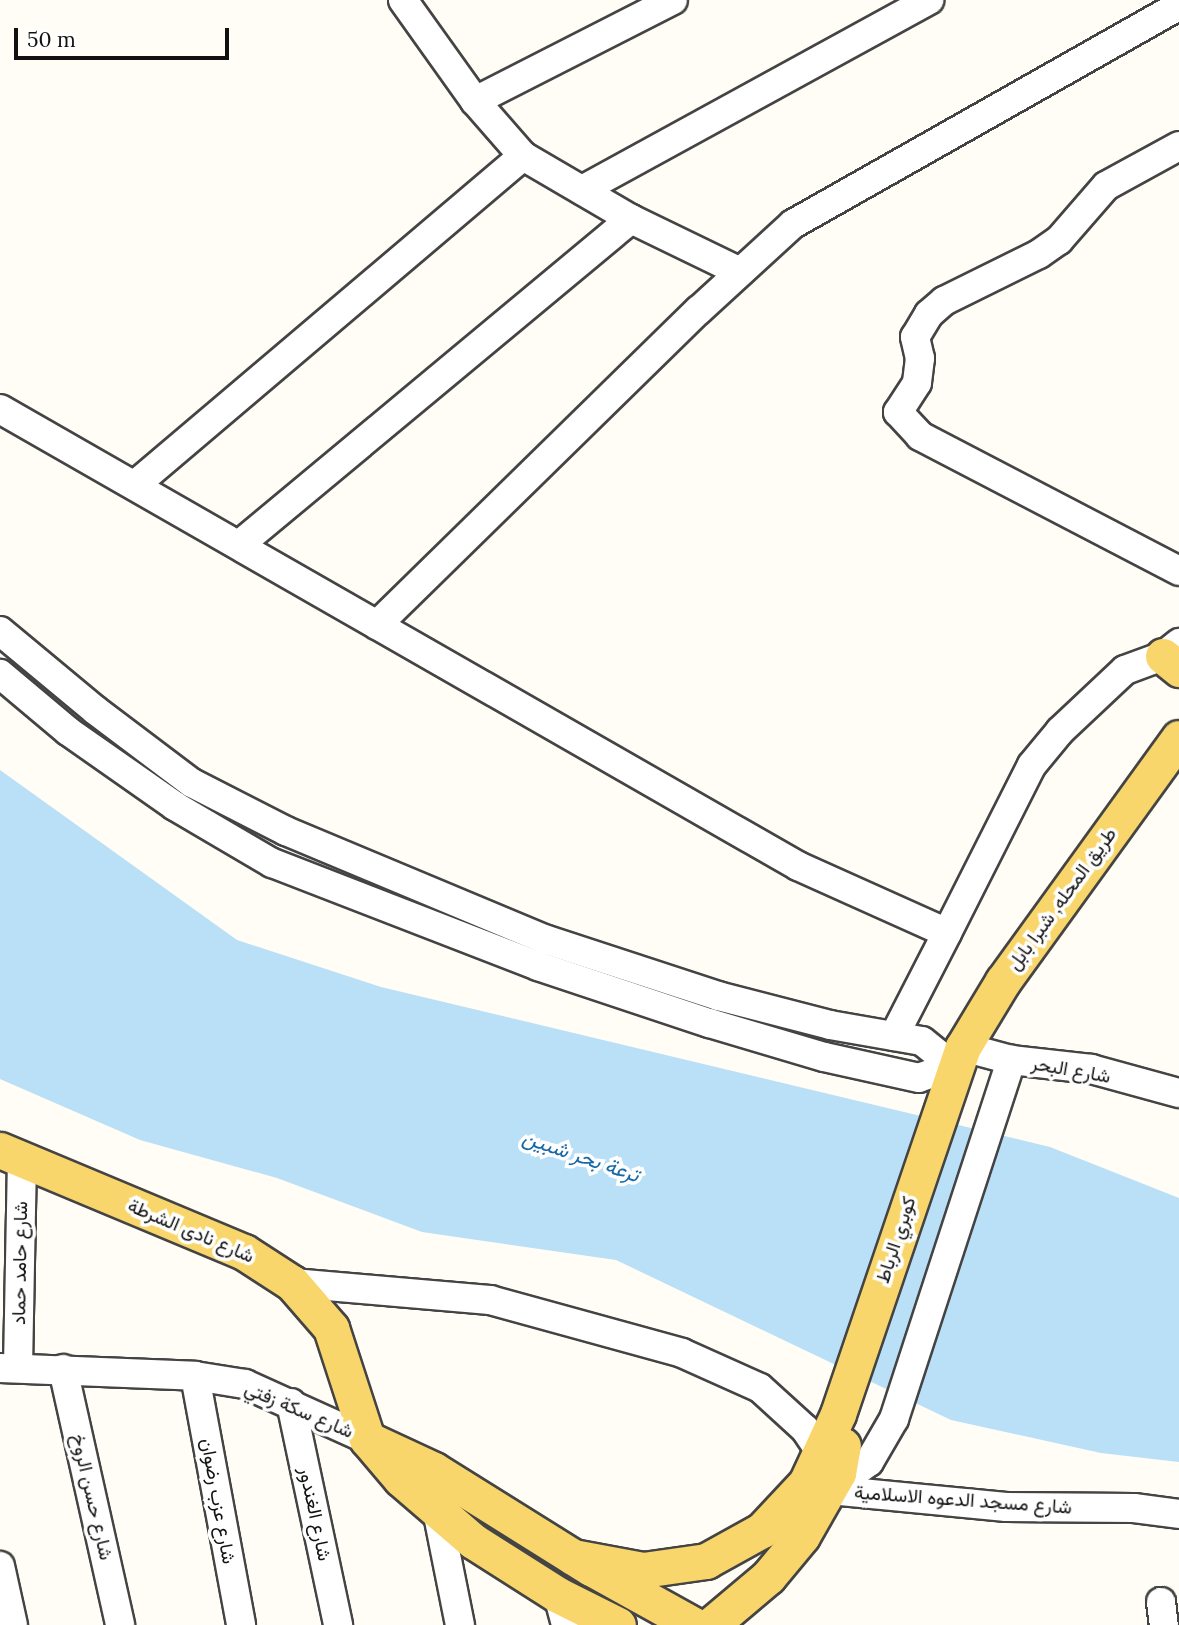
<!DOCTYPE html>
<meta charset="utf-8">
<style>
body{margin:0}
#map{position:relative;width:1179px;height:1625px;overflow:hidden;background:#fffdf5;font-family:Lora,Vazirmatn,serif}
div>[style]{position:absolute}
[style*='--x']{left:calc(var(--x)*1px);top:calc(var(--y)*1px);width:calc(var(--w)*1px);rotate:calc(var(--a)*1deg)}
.water>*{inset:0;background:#b9e0f7}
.roads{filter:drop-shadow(2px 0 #444) drop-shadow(-2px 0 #444) drop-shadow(0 2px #444) drop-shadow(0 -2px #444)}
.minor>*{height:28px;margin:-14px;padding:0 14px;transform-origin:14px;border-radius:14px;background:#fff}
.major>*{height:35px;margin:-17.5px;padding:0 17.5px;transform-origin:17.5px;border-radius:17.5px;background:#f9d66b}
span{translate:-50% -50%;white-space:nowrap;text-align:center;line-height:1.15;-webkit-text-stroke:7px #fff;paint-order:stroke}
.street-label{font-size:19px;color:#111}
.water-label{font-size:21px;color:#1768a6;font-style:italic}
.scale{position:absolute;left:14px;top:28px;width:215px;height:32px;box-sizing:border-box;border:4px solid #111;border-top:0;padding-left:9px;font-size:21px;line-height:24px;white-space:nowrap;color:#111;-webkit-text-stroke:5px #fff;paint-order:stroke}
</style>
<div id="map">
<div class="water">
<i style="clip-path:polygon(0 770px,237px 940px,381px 987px,1050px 1147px,1179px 1198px,1179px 1462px,1101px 1453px,951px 1420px,616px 1260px,422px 1232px,277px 1178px,140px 1140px,0 1079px)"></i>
</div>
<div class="roads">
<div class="minor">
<i style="--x:475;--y:101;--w:222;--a:-27"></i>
<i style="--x:1179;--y:146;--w:83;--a:151.3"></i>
<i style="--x:1106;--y:186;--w:72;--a:131"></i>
<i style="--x:1059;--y:240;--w:24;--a:145"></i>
<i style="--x:1039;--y:254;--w:106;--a:153.7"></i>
<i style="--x:944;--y:301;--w:20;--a:139"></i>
<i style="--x:929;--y:314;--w:27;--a:121"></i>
<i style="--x:915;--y:337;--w:22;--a:77"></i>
<i style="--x:920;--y:358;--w:25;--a:97"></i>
<i style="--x:917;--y:383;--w:35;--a:123"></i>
<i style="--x:898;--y:412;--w:33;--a:47"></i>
<i style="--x:920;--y:436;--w:292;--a:27.5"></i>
<i style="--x:523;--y:156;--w:125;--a:30.3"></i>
<i style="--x:582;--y:190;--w:396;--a:-28.7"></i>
<i style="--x:0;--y:409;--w:920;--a:29.8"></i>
<i style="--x:798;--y:866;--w:163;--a:24.2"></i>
<i style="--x:947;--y:933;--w:116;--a:117.2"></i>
<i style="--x:135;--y:485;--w:509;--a:-40.3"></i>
<i style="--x:523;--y:156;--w:73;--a:-131.1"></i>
<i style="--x:475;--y:101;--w:124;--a:-125.5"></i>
<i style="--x:239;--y:545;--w:510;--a:-39.75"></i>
<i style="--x:631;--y:219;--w:121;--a:25.9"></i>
<i style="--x:377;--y:625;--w:450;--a:-44.4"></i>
<i style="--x:699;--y:310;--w:127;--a:-42.5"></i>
<i style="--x:793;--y:224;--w:443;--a:-29.5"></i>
<i style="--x:0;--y:631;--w:124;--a:39.7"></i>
<i style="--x:95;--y:710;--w:121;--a:37"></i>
<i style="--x:192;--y:783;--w:106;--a:27.1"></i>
<i style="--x:286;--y:831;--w:283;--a:22.7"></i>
<i style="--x:547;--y:940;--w:180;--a:18.1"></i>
<i style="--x:718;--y:996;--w:116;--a:14.5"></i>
<i style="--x:830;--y:1025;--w:93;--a:9.9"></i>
<i style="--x:922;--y:1041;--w:40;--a:39"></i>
<i style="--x:953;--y:1066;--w:36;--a:161"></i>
<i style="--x:919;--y:1078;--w:97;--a:-167.5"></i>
<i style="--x:824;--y:1057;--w:120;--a:-163.5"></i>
<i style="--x:709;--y:1023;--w:180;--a:-161.6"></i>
<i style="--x:538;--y:966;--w:285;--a:-158.8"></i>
<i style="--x:272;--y:863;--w:113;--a:-149.6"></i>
<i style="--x:175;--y:806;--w:131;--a:-145"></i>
<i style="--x:68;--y:731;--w:89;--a:-140"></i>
<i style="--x:947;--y:933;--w:188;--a:-63.2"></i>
<i style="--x:1032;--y:765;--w:44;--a:-50.5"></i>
<i style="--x:1060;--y:731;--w:89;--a:-43.2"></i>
<i style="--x:1125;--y:670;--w:40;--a:-20.2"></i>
<i style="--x:1163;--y:656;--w:21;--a:-39"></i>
<i style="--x:963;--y:1047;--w:50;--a:15.2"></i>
<i style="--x:1011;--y:1060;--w:81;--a:6.4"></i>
<i style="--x:1091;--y:1069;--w:91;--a:15.3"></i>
<i style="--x:292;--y:1283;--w:199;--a:4.9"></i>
<i style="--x:490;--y:1300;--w:199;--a:15.4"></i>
<i style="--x:682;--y:1353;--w:85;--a:24.2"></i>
<i style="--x:760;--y:1388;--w:61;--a:42.3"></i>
<i style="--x:805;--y:1429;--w:30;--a:56"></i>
<i style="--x:18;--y:1367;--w:208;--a:-88.9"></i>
<i style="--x:0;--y:1368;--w:195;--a:2.3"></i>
<i style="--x:195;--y:1376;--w:51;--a:9.1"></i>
<i style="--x:245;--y:1384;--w:134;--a:24.3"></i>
<i style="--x:63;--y:1369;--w:262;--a:77.4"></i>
<i style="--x:195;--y:1376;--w:253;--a:79.5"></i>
<i style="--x:291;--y:1403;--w:227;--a:78"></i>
<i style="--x:830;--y:1490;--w:48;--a:-35.7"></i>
<i style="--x:869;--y:1462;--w:50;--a:-59.8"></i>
<i style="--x:894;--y:1419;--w:378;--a:-71.9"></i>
<i style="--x:830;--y:1490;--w:177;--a:5.5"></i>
<i style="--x:1006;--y:1507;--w:128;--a:0.4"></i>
<i style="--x:1134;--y:1508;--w:45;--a:7.6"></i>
<i style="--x:438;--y:1515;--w:112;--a:78.7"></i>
<i style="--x:0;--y:1566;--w:60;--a:77.6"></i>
<i style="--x:558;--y:1595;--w:31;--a:75"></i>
<i style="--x:1161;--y:1602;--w:23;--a:83"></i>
</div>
<div class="major">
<i style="--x:1163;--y:656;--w:21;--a:39"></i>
<i style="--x:0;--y:1150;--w:264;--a:22.7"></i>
<i style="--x:244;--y:1252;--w:57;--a:32.9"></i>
<i style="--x:292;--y:1283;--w:60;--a:49.1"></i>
<i style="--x:331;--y:1328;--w:117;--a:72"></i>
<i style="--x:367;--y:1439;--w:52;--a:49.6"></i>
<i style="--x:401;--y:1479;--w:95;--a:40.7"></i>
<i style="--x:473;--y:1541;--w:101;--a:32.4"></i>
<i style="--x:558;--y:1595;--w:67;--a:26.6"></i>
<i style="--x:374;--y:1442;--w:66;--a:25"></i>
<i style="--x:434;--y:1470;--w:185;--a:32"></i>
<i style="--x:591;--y:1568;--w:118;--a:29"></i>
<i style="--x:573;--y:1557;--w:71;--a:10.5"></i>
<i style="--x:643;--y:1570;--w:64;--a:-8.1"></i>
<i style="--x:706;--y:1561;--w:64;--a:-29"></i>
<i style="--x:762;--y:1530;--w:64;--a:-46.9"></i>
<i style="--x:806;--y:1483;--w:76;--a:-65.1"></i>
<i style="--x:838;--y:1414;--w:388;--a:-71.2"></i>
<i style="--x:963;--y:1047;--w:77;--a:-58.8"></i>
<i style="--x:1003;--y:981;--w:300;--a:-54.1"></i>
<i style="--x:711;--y:1625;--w:75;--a:-40.1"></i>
<i style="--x:768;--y:1577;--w:53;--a:-50.3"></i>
<i style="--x:802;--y:1536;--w:73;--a:-60.3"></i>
<i style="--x:838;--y:1473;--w:28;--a:-80"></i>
</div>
</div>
<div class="street-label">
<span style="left:1062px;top:899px;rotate:-54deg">طريق المحله, شبرا بابل</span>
<span style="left:1071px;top:1070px;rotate:10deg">شارع البحر</span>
<span style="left:191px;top:1231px;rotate:23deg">شارع نادى الشرطة</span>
<span style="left:896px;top:1240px;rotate:-72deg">كوبري الرباط</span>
<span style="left:20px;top:1263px;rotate:-89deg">شارع حامد حماد</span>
<span style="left:299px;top:1410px;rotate:23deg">شارع سكة زفتي</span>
<span style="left:92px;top:1497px;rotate:77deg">شارع حسن الروخ</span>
<span style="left:963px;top:1500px;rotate:4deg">شارع مسجد الدعوه الاسلامية</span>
<span style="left:218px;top:1501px;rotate:80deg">شارع عزب رضوان</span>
<span style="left:315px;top:1514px;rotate:78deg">شارع الغندور</span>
</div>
<div class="water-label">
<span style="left:581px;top:1156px;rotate:19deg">ترعة بحر شبين</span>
</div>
<div class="scale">50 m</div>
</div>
